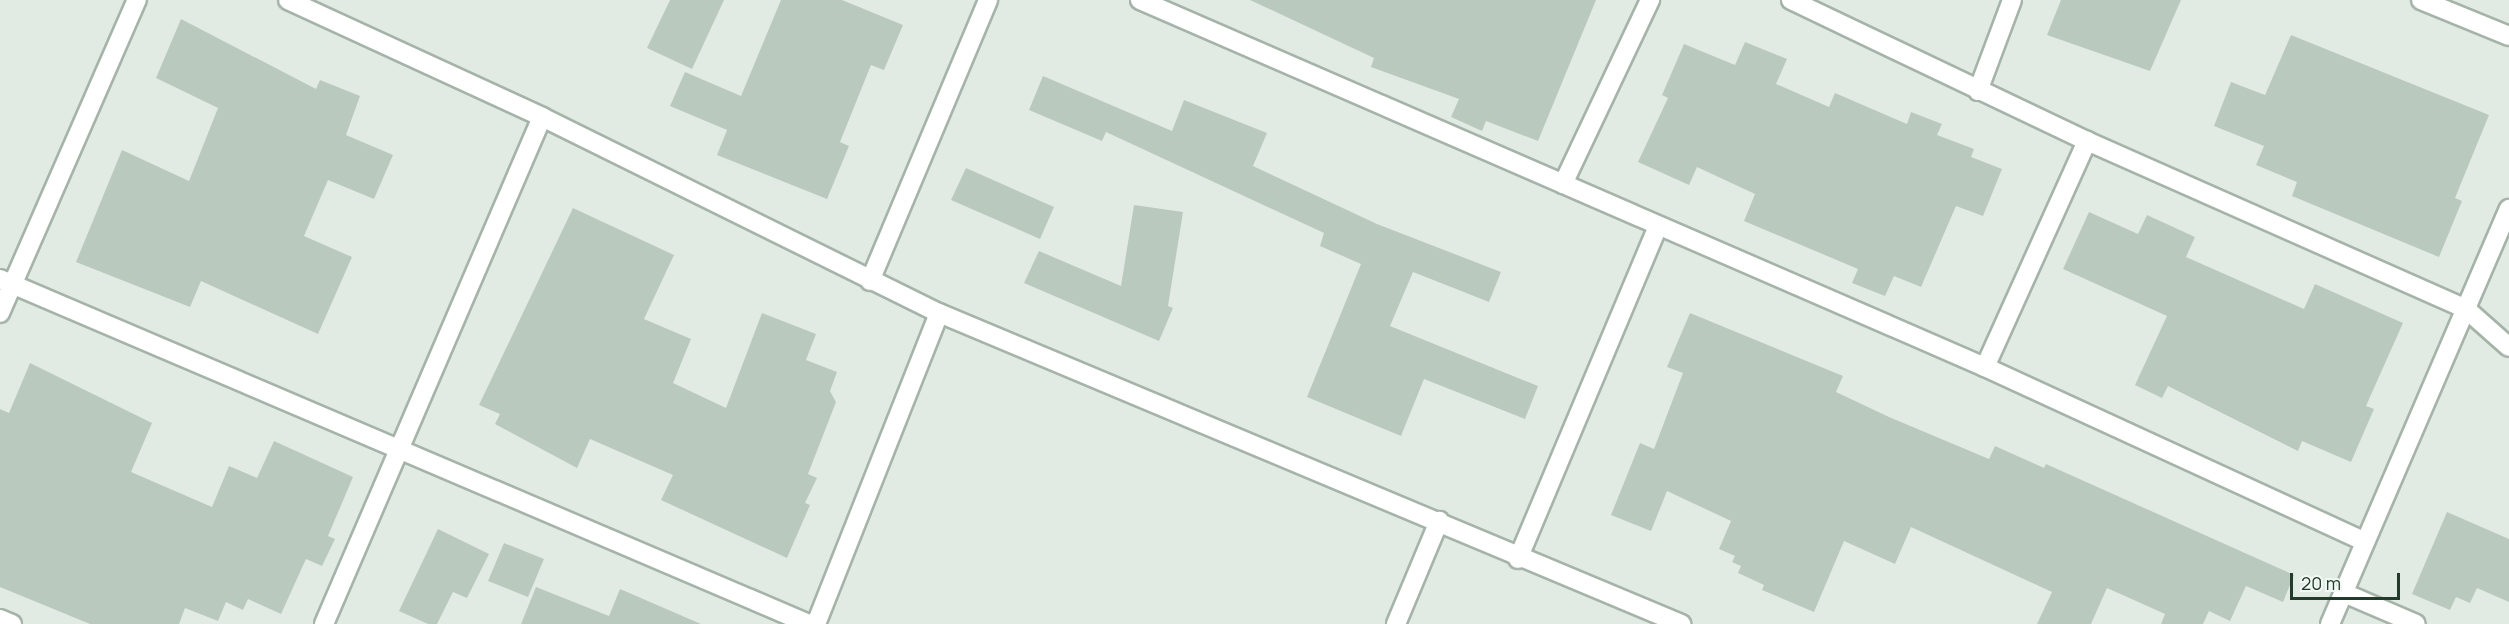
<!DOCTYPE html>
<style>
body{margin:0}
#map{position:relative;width:2509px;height:624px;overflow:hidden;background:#e2ebe3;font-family:Manrope,sans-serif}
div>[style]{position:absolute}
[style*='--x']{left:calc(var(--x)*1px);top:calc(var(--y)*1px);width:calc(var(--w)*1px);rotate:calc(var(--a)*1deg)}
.building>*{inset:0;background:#bac9be}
.roads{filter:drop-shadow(2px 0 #a5b3a8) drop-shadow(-2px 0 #a5b3a8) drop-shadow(0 2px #a5b3a8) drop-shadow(0 -2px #a5b3a8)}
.minor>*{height:18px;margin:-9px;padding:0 9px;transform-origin:9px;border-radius:9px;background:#fff}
.tertiary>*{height:18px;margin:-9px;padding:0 9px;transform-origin:9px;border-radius:9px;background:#fff}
span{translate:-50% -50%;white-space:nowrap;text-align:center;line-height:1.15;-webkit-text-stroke:4.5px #f2f8f3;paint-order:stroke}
.scale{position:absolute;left:2290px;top:573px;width:110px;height:27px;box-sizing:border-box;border:3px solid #233b2b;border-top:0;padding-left:8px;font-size:18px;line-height:21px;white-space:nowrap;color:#233b2b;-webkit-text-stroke:4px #f2f8f3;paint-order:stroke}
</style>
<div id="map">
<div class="building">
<i style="clip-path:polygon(670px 0,724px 0,692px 69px,647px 48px)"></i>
<i style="clip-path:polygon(781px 0,842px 0,903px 25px,884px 70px,871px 65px,840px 142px,849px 146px,827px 199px,717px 155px,727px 130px,670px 106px,685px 72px,741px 96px)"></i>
<i style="clip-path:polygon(1250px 0,1596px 0,1538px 141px,1486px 121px,1482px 131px,1451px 117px,1459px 99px,1371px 67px,1374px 58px)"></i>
<i style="clip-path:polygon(2061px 0,2181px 0,2150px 71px,2047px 35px)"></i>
<i style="clip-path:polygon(181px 19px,316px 89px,320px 80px,360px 96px,346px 135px,393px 155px,374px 199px,328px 180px,304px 236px,352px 257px,318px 334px,201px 281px,190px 307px,76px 262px,122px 150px,189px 181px,218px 108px,156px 78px)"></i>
<i style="clip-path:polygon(2291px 35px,2489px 115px,2455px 198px,2462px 201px,2439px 257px,2292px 196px,2297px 182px,2256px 165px,2264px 146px,2214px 126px,2231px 82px,2265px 95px)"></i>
<i style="clip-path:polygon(1745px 42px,1787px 59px,1776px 84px,1829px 107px,1835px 93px,1907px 124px,1911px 112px,1942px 124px,1937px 135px,1974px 149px,1971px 157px,2002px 169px,1983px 216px,1956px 206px,1921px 287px,1894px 276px,1885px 296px,1852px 283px,1858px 269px,1744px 221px,1755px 194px,1697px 167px,1689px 185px,1638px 162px,1668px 98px,1662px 95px,1684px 44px,1735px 65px)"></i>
<i style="clip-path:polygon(1043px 76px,1172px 131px,1184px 100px,1267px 133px,1253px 166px,1377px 224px,1501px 272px,1489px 302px,1413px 272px,1390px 326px,1538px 386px,1525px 419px,1424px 379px,1401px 436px,1307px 397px,1361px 264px,1320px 246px,1324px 233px,1106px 132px,1102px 141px,1029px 110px)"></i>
<i style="clip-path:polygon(966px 168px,1054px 207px,1040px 239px,951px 200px)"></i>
<i style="clip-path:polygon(1134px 205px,1183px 212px,1168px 306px,1173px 308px,1159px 341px,1024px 283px,1039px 251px,1121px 286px)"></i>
<i style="clip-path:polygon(573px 208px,674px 255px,644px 319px,691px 339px,673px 383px,726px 408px,762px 313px,816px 334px,806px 360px,837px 372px,830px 391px,836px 402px,808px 474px,817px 478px,805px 503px,810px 505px,787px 558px,661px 500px,673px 475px,590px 439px,577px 468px,495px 424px,500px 414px,479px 405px)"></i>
<i style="clip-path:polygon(2089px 212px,2138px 234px,2147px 215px,2195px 237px,2186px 257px,2304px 309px,2315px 284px,2403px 323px,2366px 406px,2374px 409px,2351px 462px,2302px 441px,2298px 451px,2168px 386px,2162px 398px,2135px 385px,2167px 316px,2063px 269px)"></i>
<i style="clip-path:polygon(1690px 313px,1843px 376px,1836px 392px,1889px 417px,1989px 459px,1995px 446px,2044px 468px,2046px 464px,2294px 575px,2283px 602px,2246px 586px,2230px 621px,2209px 611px,2203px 624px,2161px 624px,2165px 614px,2107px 588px,2091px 624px,2037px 624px,2052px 592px,1911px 527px,1895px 564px,1844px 541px,1814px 612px,1762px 590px,1764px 585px,1738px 573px,1741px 566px,1732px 562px,1735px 556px,1719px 549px,1731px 521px,1667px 491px,1651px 531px,1611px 515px,1640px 443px,1654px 449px,1683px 373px,1667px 367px)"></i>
<i style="clip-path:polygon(30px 363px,152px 423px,131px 472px,212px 507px,229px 466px,257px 478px,274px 441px,353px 477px,328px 536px,335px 539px,322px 566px,306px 559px,281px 614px,248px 599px,243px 610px,226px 602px,218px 621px,185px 608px,179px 624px,90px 624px,0 587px,0 409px,9px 413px)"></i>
<i style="clip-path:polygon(2447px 512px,2509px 539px,2509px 602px,2477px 588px,2470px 603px,2456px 597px,2450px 610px,2412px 594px)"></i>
<i style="clip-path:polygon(438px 529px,489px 554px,467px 598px,453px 592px,437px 624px,428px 624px,399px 611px)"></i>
<i style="clip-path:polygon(504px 543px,544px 559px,528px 597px,488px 581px)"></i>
<i style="clip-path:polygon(536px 587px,609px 616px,620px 589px,701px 624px,521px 624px)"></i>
</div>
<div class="roads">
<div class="minor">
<i style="--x:288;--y:0;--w:280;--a:24.7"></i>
<i style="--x:542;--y:117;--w:443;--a:26.3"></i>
<i style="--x:939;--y:313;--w:805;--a:22.74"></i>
<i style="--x:1140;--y:0;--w:921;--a:23.48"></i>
<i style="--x:1985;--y:367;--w:418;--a:24.7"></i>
<i style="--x:1791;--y:0;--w:328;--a:25.5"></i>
<i style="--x:2087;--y:141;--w:415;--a:23.9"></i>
<i style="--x:2466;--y:309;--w:57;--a:41.5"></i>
<i style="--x:2421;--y:0;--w:95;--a:22.2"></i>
<i style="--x:1978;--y:91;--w:97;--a:-69.5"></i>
<i style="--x:1563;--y:184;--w:204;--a:-64.7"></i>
<i style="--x:0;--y:279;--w:879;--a:23.1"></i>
<i style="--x:870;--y:281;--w:305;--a:-67.2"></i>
<i style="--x:0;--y:313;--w:342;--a:-66.4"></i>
<i style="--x:1985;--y:367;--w:248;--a:-65.7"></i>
<i style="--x:1518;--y:559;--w:361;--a:-67.2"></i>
<i style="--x:2344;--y:593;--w:78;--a:23.3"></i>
<i style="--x:0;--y:619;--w:13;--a:23"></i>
<i style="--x:324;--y:624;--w:552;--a:-66.73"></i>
<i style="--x:816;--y:624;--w:334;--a:-68.4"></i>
<i style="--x:1396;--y:624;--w:112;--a:-67.3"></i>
</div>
<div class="tertiary">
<i style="--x:2330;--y:624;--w:452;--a:-66.7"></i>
</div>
</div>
<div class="scale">20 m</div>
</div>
